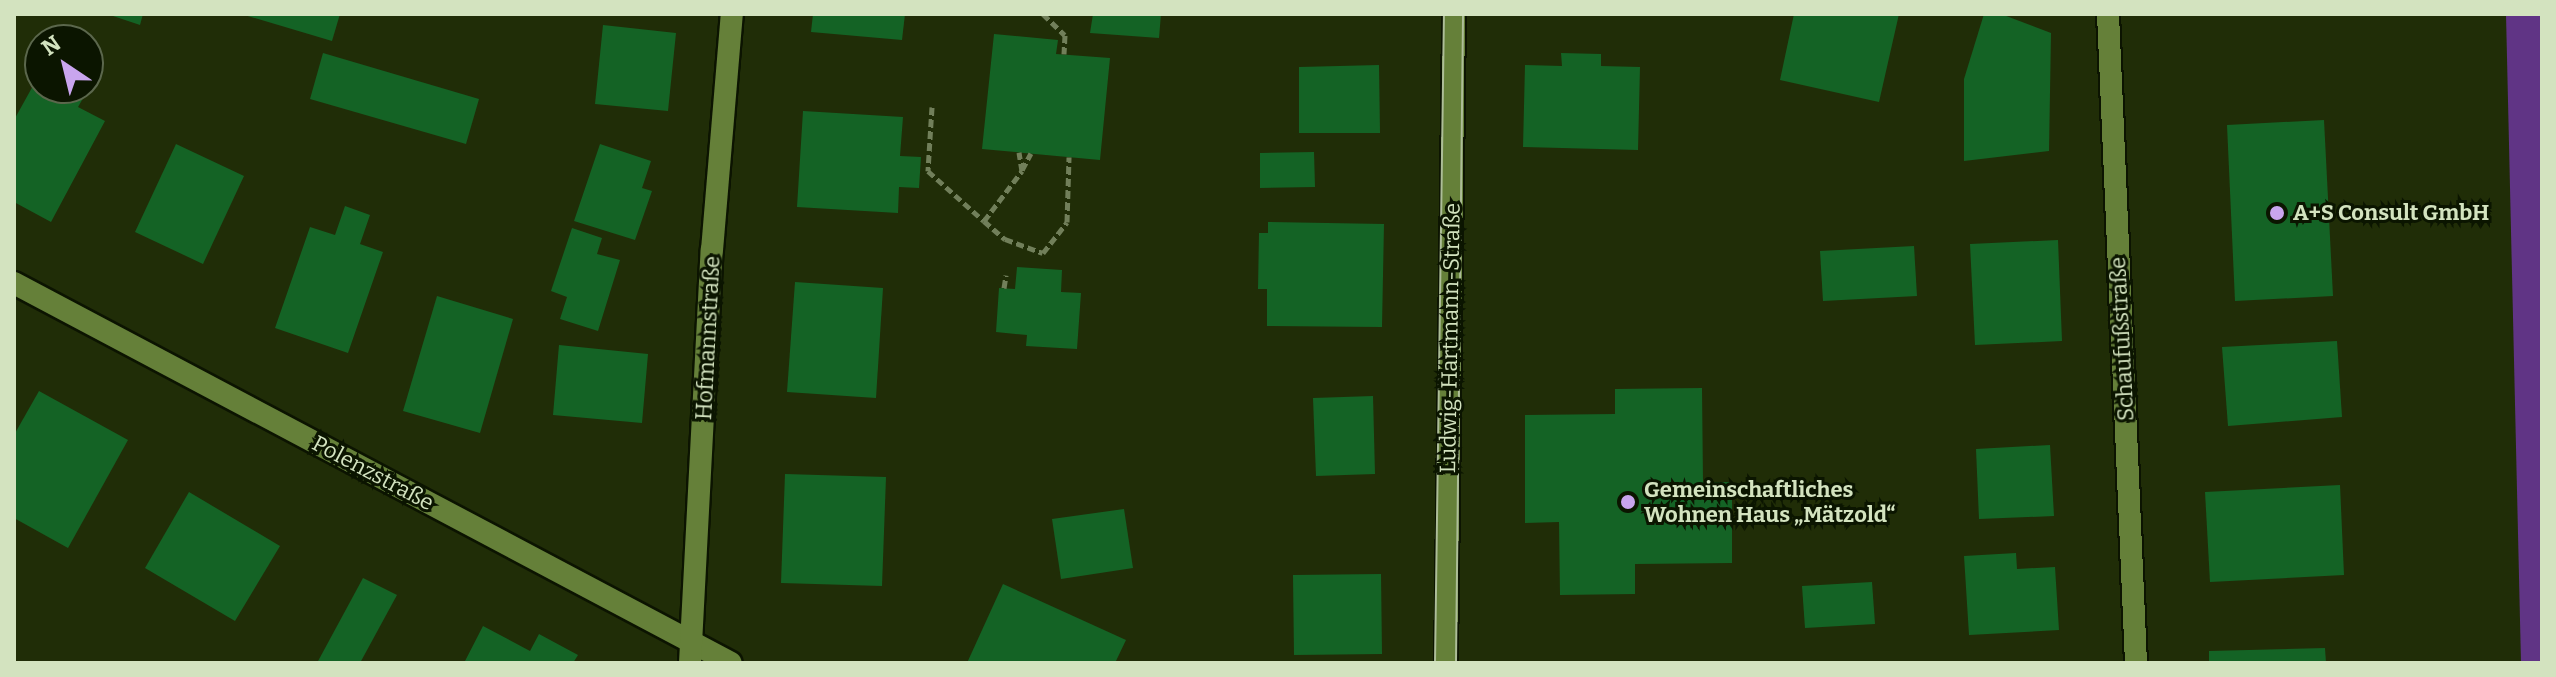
<!DOCTYPE html>
<meta charset="utf-8">
<style>
body{margin:0}
#map{position:relative;width:2556px;height:677px;overflow:hidden;background:#202d07;font-family:Bitter,serif}
div>[style]{position:absolute}
[style*='--x']{left:calc(var(--x)*1px);top:calc(var(--y)*1px);width:calc(var(--w)*1px);rotate:calc(var(--a)*1deg)}
.green>*{inset:0;background:#603485}
.building>*{inset:0;background:#146325}
.path>*{height:5px;margin-top:-2.5px;transform-origin:0;background:repeating-linear-gradient(90deg,#717f5a 0 8px,transparent 0 12px)}
.roads{filter:drop-shadow(2px 0 #0c1401) drop-shadow(-2px 0 #0c1401) drop-shadow(0 2px #0c1401) drop-shadow(0 -2px #0c1401)}
.minor>*{height:22px;margin:-11px;padding:0 11px;transform-origin:11px;border-radius:11px;background:#658039}
.tram>*{height:2px;margin:-1px;padding:0 1px;transform-origin:1px;border-radius:1px;background:#adbd98}
.dots>*{width:22px;height:22px;translate:-50% -50%;box-sizing:border-box;border:4px solid #0b1500;border-radius:50%}
span{translate:-50% -50%;white-space:nowrap;text-align:center;line-height:1.15;-webkit-text-stroke:6px #0b1500;paint-order:stroke}
.poi-label{font-size:22px;color:#d3e3bf;font-weight:700}
.left{translate:0 -50%;text-align:left}
.street-label{font-size:22px;color:#d3e3bf}
.frame{position:absolute;inset:0;border:16px solid #d3e3bf;pointer-events:none}
.north{position:absolute;left:24px;top:24px;width:80px;height:80px;box-sizing:border-box;background:#0b1500;border:2px solid #5b674c;border-radius:50%;rotate:325deg;font-size:22px;font-weight:700;line-height:32px;text-align:center;color:#d3e3bf}
.north::after{content:'';display:block;margin:auto;width:28px;height:36px;background:#c9a5ee;clip-path:polygon(50% 0,100% 100%,50% 72%,0 100%)}
</style>
<div id="map">
<div class="green">
<i style="clip-path:polygon(2506px 14px,2542px 14px,2542px 663px,2521px 663px)"></i>
</div>
<div class="building">
<i style="clip-path:polygon(107px 14px,143px 14px,140px 25px)"></i>
<i style="clip-path:polygon(241px 14px,340px 14px,332px 41px)"></i>
<i style="clip-path:polygon(813px 14px,905px 14px,902px 40px,811px 32px)"></i>
<i style="clip-path:polygon(1093px 14px,1161px 14px,1159px 38px,1090px 33px)"></i>
<i style="clip-path:polygon(1794px 14px,1899px 14px,1879px 102px,1780px 80px)"></i>
<i style="clip-path:polygon(1984px 14px,2001px 14px,2051px 33px,2049px 151px,1964px 161px,1964px 79px)"></i>
<i style="clip-path:polygon(603px 25px,676px 33px,668px 111px,595px 104px)"></i>
<i style="clip-path:polygon(994px 34px,1058px 40px,1056px 54px,1110px 58px,1100px 160px,982px 149px)"></i>
<i style="clip-path:polygon(323px 53px,479px 99px,466px 144px,310px 99px)"></i>
<i style="clip-path:polygon(1561px 53px,1601px 54px,1601px 66px,1640px 67px,1638px 150px,1523px 147px,1525px 65px,1562px 66px)"></i>
<i style="clip-path:polygon(1379px 65px,1380px 133px,1299px 133px,1299px 67px)"></i>
<i style="clip-path:polygon(34px 84px,52px 94px,55px 88px,89px 88px,78px 107px,105px 121px,51px 222px,14px 202px,14px 120px)"></i>
<i style="clip-path:polygon(803px 111px,903px 117px,900px 156px,921px 157px,919px 188px,899px 187px,898px 213px,797px 207px)"></i>
<i style="clip-path:polygon(2324px 120px,2333px 296px,2235px 301px,2227px 125px)"></i>
<i style="clip-path:polygon(176px 144px,244px 176px,203px 264px,135px 232px)"></i>
<i style="clip-path:polygon(600px 144px,651px 161px,642px 188px,652px 191px,635px 240px,574px 221px)"></i>
<i style="clip-path:polygon(1314px 152px,1315px 187px,1260px 188px,1260px 153px)"></i>
<i style="clip-path:polygon(345px 206px,370px 215px,360px 244px,383px 252px,348px 353px,275px 328px,310px 227px,335px 235px)"></i>
<i style="clip-path:polygon(1268px 222px,1384px 224px,1382px 327px,1267px 326px,1267px 289px,1258px 289px,1259px 233px,1268px 233px)"></i>
<i style="clip-path:polygon(572px 228px,602px 238px,597px 254px,620px 260px,598px 331px,560px 319px,567px 297px,551px 291px)"></i>
<i style="clip-path:polygon(2058px 240px,2062px 341px,1975px 345px,1970px 244px)"></i>
<i style="clip-path:polygon(1914px 246px,1917px 296px,1823px 301px,1820px 251px)"></i>
<i style="clip-path:polygon(1017px 267px,1062px 270px,1061px 292px,1081px 293px,1077px 349px,1026px 346px,1027px 335px,996px 332px,999px 288px,1015px 289px)"></i>
<i style="clip-path:polygon(795px 282px,883px 288px,876px 398px,787px 392px)"></i>
<i style="clip-path:polygon(437px 296px,513px 319px,480px 433px,403px 411px)"></i>
<i style="clip-path:polygon(2337px 341px,2342px 417px,2228px 426px,2222px 347px)"></i>
<i style="clip-path:polygon(559px 345px,648px 354px,642px 423px,553px 415px)"></i>
<i style="clip-path:polygon(1702px 388px,1703px 482px,1732px 482px,1732px 563px,1635px 564px,1635px 594px,1560px 595px,1559px 522px,1525px 523px,1525px 415px,1615px 414px,1615px 389px)"></i>
<i style="clip-path:polygon(39px 391px,128px 440px,68px 548px,14px 518px,14px 435px)"></i>
<i style="clip-path:polygon(1373px 396px,1375px 474px,1316px 476px,1313px 398px)"></i>
<i style="clip-path:polygon(2050px 445px,2054px 516px,1979px 519px,1976px 449px)"></i>
<i style="clip-path:polygon(785px 474px,886px 477px,882px 586px,781px 583px)"></i>
<i style="clip-path:polygon(2340px 485px,2344px 575px,2210px 582px,2205px 492px)"></i>
<i style="clip-path:polygon(189px 492px,280px 546px,235px 621px,145px 568px)"></i>
<i style="clip-path:polygon(1124px 509px,1133px 568px,1061px 579px,1052px 519px)"></i>
<i style="clip-path:polygon(2016px 553px,2017px 569px,2055px 567px,2059px 630px,1969px 635px,1964px 556px)"></i>
<i style="clip-path:polygon(1381px 574px,1382px 654px,1294px 655px,1293px 575px)"></i>
<i style="clip-path:polygon(363px 578px,397px 595px,360px 663px,317px 663px)"></i>
<i style="clip-path:polygon(1872px 582px,1875px 624px,1805px 628px,1802px 586px)"></i>
<i style="clip-path:polygon(1003px 584px,1126px 640px,1115px 663px,967px 663px)"></i>
<i style="clip-path:polygon(483px 626px,530px 651px,539px 634px,578px 655px,573px 663px,464px 663px)"></i>
<i style="clip-path:polygon(2325px 648px,2326px 663px,2209px 663px,2209px 651px)"></i>
</div>
<div class="path">
<i style="--x:1043;--y:14;--w:30;--a:44"></i>
<i style="--x:1065;--y:35;--w:19;--a:93"></i>
<i style="--x:932;--y:107;--w:64;--a:93.6"></i>
<i style="--x:928;--y:171;--w:75;--a:41.8"></i>
<i style="--x:984;--y:221;--w:63;--a:-52.8"></i>
<i style="--x:1022;--y:171;--w:19;--a:-99"></i>
<i style="--x:1022;--y:170;--w:19;--a:-62"></i>
<i style="--x:984;--y:221;--w:28;--a:41"></i>
<i style="--x:1005;--y:239;--w:40;--a:20.2"></i>
<i style="--x:1043;--y:253;--w:39;--a:-52"></i>
<i style="--x:1067;--y:222;--w:65;--a:-88.2"></i>
<i style="--x:1004;--y:288;--w:13;--a:-81"></i>
</div>
<div class="roads">
<div class="minor">
<i style="--x:2108;--y:14;--w:650;--a:87.53"></i>
<i style="--x:14;--y:283;--w:811;--a:27.92"></i>
<i style="--x:690;--y:663;--w:414;--a:-87"></i>
<i style="--x:712;--y:250;--w:237;--a:-85.2"></i>
<i style="--x:1446;--y:663;--w:649;--a:-89.29"></i>
</div>
</div>
<div class="tram">
<i style="--x:1435;--y:663;--w:649;--a:-89.21"></i>
<i style="--x:1456;--y:663;--w:649;--a:-89.38"></i>
</div>
<div class="dots">
<i style="left:2277px;top:213px;background:#c9a5ee"></i>
<i style="left:1628px;top:502px;background:#c9a5ee"></i>
</div>
<div class="poi-label">
<span class="left" style="left:2293px;top:213px">A+S Consult GmbH</span>
<span class="left" style="left:1644px;top:502px">Gemeinschaftliches<br>Wohnen Haus „Mätzold“</span>
</div>
<div class="street-label">
<span style="left:708px;top:338px;rotate:-87deg">Hofmannstraße</span>
<span style="left:1450px;top:338px;rotate:-89deg">Ludwig-Hartmann-Straße</span>
<span style="left:2122px;top:339px;rotate:-93deg">Schaufußstraße</span>
<span style="left:373px;top:473px;rotate:28deg">Polenzstraße</span>
</div>
<div class="frame"></div>
<div class="north">N</div>
</div>
